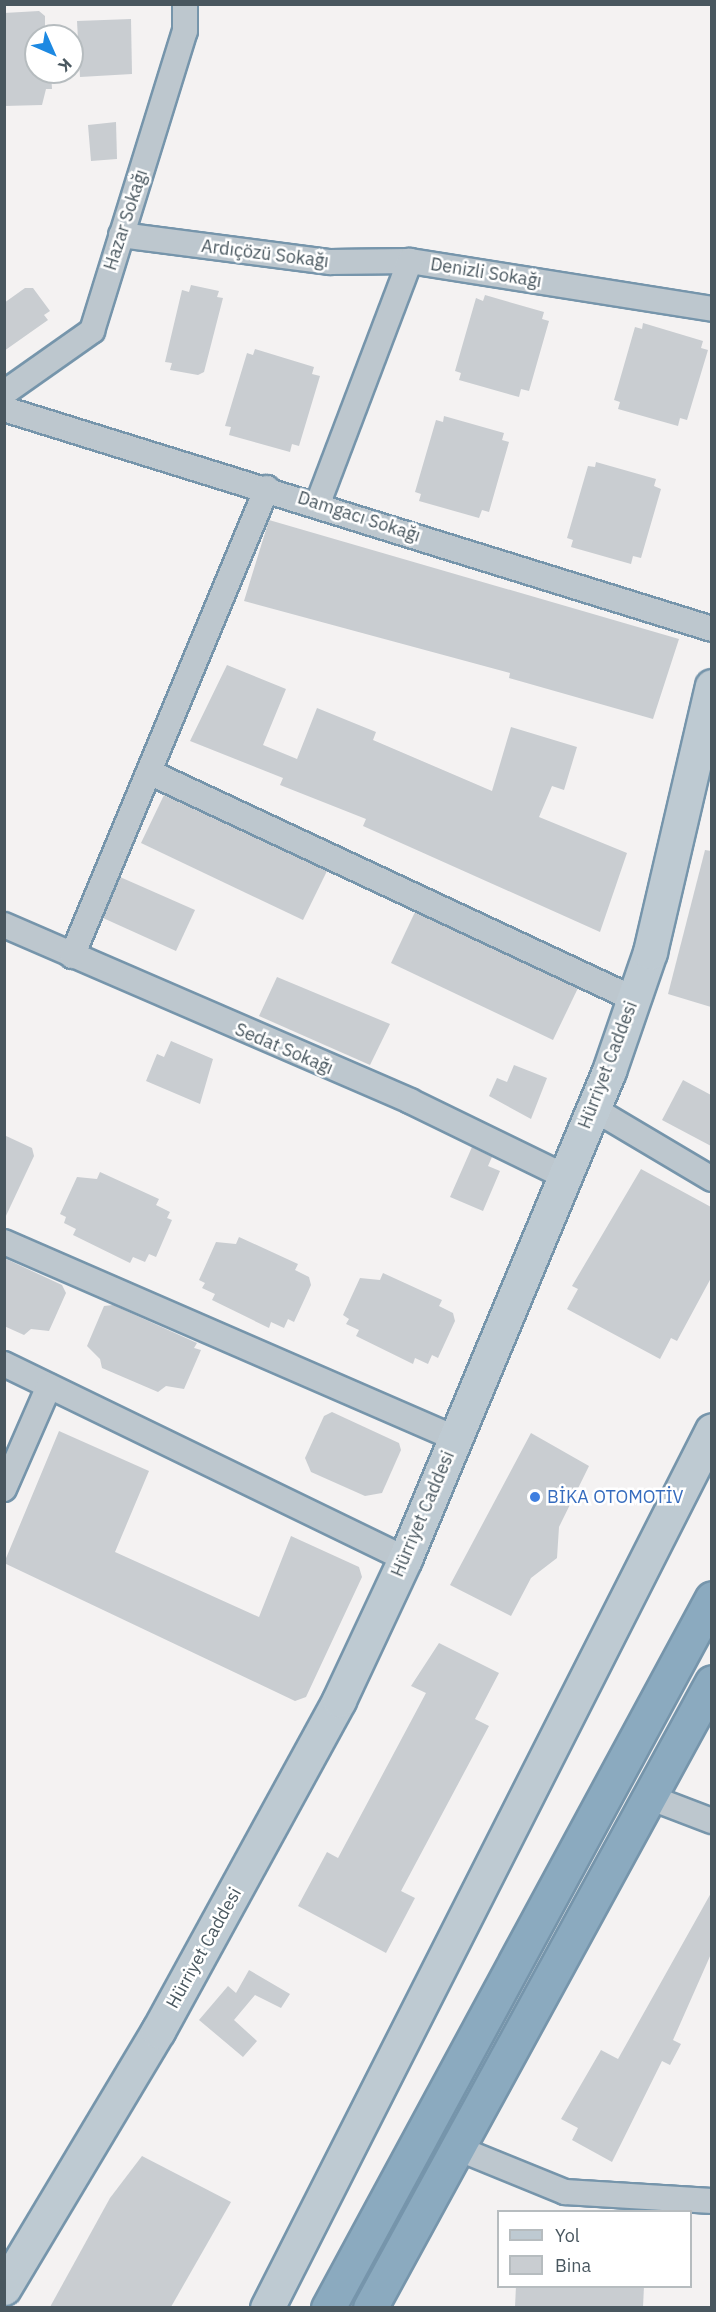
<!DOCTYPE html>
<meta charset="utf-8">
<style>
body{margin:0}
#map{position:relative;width:716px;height:2312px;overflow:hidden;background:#f4f2f2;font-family:"IBM Plex Sans",sans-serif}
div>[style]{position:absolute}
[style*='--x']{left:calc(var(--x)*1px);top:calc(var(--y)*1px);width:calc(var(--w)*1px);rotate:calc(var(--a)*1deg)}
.building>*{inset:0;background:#c9cdd1}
.roads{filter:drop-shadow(2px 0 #7695ab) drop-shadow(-2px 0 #7695ab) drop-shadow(0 2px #7695ab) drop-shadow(0 -2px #7695ab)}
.street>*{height:24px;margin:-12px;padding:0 12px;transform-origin:12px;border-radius:12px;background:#bdc7ce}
.secondary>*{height:33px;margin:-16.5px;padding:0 16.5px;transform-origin:16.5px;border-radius:16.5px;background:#becad2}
.highway>*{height:33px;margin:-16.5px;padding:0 16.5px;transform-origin:16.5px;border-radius:16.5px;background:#8baabf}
.dots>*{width:16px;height:16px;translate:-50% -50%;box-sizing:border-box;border:3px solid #fff;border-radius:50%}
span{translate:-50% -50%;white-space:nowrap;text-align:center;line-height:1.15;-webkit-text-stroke:5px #fff;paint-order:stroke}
.street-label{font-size:18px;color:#49575f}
.shop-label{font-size:18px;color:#366cbe}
.left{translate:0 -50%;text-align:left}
.frame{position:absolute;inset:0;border:6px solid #49575f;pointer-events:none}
.legend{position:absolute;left:497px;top:2210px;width:195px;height:78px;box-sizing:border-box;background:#fff;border:2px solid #b6bcbf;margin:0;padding:8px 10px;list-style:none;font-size:18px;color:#49575f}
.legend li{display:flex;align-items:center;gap:12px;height:30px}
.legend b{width:30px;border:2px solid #b6bcbf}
.north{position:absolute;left:24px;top:24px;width:60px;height:60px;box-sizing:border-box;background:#fff;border:2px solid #b6bcbf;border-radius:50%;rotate:135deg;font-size:16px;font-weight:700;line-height:24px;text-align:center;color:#49575f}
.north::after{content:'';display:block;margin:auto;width:21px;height:27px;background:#1d89e2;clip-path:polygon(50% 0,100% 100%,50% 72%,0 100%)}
</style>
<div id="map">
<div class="building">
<i style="clip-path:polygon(39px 11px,45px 16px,45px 36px,36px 36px,36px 72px,51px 72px,52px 89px,46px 89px,42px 105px,4px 106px,4px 13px)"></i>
<i style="clip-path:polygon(131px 19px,132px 74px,80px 77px,77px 21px)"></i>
<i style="clip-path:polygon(116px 122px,117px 159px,91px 161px,88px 125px)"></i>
<i style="clip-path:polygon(191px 285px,219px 291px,217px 297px,223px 298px,204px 372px,198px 375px,170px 370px,172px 363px,165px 362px,182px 290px,189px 292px)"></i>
<i style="clip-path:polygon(25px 288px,33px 288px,50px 311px,44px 315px,48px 320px,4px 351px,4px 303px)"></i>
<i style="clip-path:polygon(485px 295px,544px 312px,542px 319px,549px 321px,529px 391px,521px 389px,519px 397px,459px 380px,461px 373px,455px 371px,476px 298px,483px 301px)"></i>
<i style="clip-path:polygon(643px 323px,703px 341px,701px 348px,708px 350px,687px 420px,680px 418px,678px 426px,618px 409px,620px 402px,614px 400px,635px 327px,642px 329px)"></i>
<i style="clip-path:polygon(255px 349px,314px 367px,312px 374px,320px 376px,299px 446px,292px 444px,290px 452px,229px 435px,231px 427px,225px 426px,247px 353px,253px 355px)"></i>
<i style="clip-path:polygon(444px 416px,504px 433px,502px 440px,509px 442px,489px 512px,482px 510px,479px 518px,419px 501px,421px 494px,415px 492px,436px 420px,443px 422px)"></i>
<i style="clip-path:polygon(596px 462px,656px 479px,654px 486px,661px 489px,641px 558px,633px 556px,631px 564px,571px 547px,573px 540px,567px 538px,588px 466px,595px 467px)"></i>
<i style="clip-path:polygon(269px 520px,679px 639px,653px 719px,509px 678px,510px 673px,244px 601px)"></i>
<i style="clip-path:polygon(227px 665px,286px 689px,263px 745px,297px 759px,317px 708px,376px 732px,373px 740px,492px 791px,511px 727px,577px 747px,564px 790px,552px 786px,539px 817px,627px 853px,600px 932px,363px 826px,366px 819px,280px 785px,283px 778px,190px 741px)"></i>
<i style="clip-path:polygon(164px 795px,327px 871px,303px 920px,141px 843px)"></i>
<i style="clip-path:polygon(705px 850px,711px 851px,711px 1007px,668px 994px)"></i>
<i style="clip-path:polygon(120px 877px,195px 910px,176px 951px,103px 918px)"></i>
<i style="clip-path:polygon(415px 912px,578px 988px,553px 1040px,391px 963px)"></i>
<i style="clip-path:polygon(277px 977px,390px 1024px,370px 1065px,259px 1016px)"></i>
<i style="clip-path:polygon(171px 1041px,213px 1059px,200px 1104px,146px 1081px,157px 1054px,164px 1057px)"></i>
<i style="clip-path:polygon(514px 1065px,547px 1078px,531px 1119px,489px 1096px,497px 1078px,507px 1082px)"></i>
<i style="clip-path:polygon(683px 1080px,711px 1095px,711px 1146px,662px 1120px)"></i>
<i style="clip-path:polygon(4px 1135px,32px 1148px,34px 1156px,4px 1220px)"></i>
<i style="clip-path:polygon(472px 1147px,492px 1157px,488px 1166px,500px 1171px,483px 1211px,450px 1197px)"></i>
<i style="clip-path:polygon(641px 1169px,711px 1207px,711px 1278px,677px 1341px,671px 1338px,660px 1359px,567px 1309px,578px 1289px,572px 1286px)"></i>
<i style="clip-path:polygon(100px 1172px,159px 1199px,156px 1205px,170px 1212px,167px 1218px,172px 1220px,156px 1257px,149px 1254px,145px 1262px,133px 1257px,130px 1263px,73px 1235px,76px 1229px,64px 1223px,66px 1217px,60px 1214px,77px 1177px,97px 1179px)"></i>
<i style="clip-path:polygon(239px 1237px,298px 1264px,295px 1270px,309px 1277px,311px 1285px,294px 1322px,288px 1319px,284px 1328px,271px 1322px,269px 1328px,212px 1300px,215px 1294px,202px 1288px,205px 1283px,199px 1280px,216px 1242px,236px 1244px)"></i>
<i style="clip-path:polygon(4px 1258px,62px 1285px,66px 1293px,49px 1331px,31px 1329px,24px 1335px,4px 1326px)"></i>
<i style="clip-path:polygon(383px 1273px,442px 1300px,439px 1306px,453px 1313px,455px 1321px,438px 1358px,432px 1355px,428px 1364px,415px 1358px,413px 1364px,356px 1336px,359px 1330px,346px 1324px,349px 1319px,343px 1315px,360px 1278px,380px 1280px)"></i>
<i style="clip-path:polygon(113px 1305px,197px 1343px,194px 1348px,201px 1350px,184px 1389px,166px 1386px,158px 1392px,102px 1368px,100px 1359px,87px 1346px,104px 1306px)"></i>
<i style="clip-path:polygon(332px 1412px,399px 1443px,401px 1450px,382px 1493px,365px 1496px,311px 1472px,305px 1458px,324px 1416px)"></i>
<i style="clip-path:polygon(59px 1431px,149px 1471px,115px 1552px,259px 1617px,291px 1536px,359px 1567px,362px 1577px,306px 1697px,295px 1701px,4px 1563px)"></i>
<i style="clip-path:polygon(531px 1433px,589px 1466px,559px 1527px,557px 1558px,531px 1578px,511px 1616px,450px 1585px)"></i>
<i style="clip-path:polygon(439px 1643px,499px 1673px,475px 1719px,489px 1726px,401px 1891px,415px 1898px,386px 1953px,298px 1906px,327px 1852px,338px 1858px,426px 1693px,411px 1686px)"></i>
<i style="clip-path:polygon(711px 1893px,711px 1954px,673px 2040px,681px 2044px,670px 2065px,662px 2061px,612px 2162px,572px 2140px,578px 2128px,561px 2119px,601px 2050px,618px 2059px)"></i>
<i style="clip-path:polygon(249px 1970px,290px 1994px,281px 2008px,255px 1995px,234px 2020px,257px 2041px,243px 2057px,199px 2020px,228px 1986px,236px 1993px)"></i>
<i style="clip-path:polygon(142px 2156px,231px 2202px,171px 2307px,50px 2307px,110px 2198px)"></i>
<i style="clip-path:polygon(516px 2286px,644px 2286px,643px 2307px,515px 2307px)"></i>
</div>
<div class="roads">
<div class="street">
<i style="--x:121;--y:235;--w:211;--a:7.4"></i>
<i style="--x:330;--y:262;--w:80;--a:-0.7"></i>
<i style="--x:410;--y:261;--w:306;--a:9"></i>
<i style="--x:4;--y:393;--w:108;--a:-35.2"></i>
<i style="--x:92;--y:331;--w:314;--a:-72.8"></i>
<i style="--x:185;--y:31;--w:27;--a:-90"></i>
<i style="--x:4;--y:409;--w:741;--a:17.26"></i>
<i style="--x:318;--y:503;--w:259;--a:-69.2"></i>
<i style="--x:149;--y:772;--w:535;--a:25.08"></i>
<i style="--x:4;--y:925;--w:443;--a:23.4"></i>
<i style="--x:410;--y:1101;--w:169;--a:26"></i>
<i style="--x:72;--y:956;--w:507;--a:-67.38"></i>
<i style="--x:594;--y:1109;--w:137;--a:30.7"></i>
<i style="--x:4;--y:1242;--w:492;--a:23.5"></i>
<i style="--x:4;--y:1364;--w:446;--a:25.9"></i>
<i style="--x:4;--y:1489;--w:112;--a:-66.4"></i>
<i style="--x:649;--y:1797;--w:67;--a:20.9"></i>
<i style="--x:457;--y:2148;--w:117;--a:22.2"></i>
<i style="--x:565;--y:2192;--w:147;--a:3.5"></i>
</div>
<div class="secondary">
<i style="--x:4;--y:2288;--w:300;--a:-59.1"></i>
<i style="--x:158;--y:2031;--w:377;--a:-61.3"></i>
<i style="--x:339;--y:1700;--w:156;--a:-64.9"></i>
<i style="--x:405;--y:1559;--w:529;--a:-67.31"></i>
<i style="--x:609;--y:1071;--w:126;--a:-71"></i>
<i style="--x:650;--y:952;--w:273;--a:-76.9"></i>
<i style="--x:267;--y:2308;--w:984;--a:-63.12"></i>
</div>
<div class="highway">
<i style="--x:328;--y:2308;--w:807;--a:-61.59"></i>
<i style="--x:370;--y:2308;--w:713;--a:-61.35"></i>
</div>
</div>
<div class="dots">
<i style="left:535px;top:1497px;background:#3f7fe0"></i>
</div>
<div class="street-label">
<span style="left:126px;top:220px;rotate:-72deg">Hazar Sokağı</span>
<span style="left:265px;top:254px;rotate:7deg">Ardıçözü Sokağı</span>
<span style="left:486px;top:273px;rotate:9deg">Denizli Sokağı</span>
<span style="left:359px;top:517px;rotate:18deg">Damgacı Sokağı</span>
<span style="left:284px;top:1049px;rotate:23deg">Sedat Sokağı</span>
<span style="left:608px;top:1065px;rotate:-69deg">Hürriyet Caddesi</span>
<span style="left:423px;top:1514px;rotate:-67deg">Hürriyet Caddesi</span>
<span style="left:204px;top:1948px;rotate:-61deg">Hürriyet Caddesi</span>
</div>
<div class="shop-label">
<span class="left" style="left:547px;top:1497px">BİKA OTOMOTİV</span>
</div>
<div class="frame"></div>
<ul class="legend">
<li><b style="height:8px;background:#becad2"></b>Yol</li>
<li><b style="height:16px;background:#c9cdd1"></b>Bina</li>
</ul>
<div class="north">K</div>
</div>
